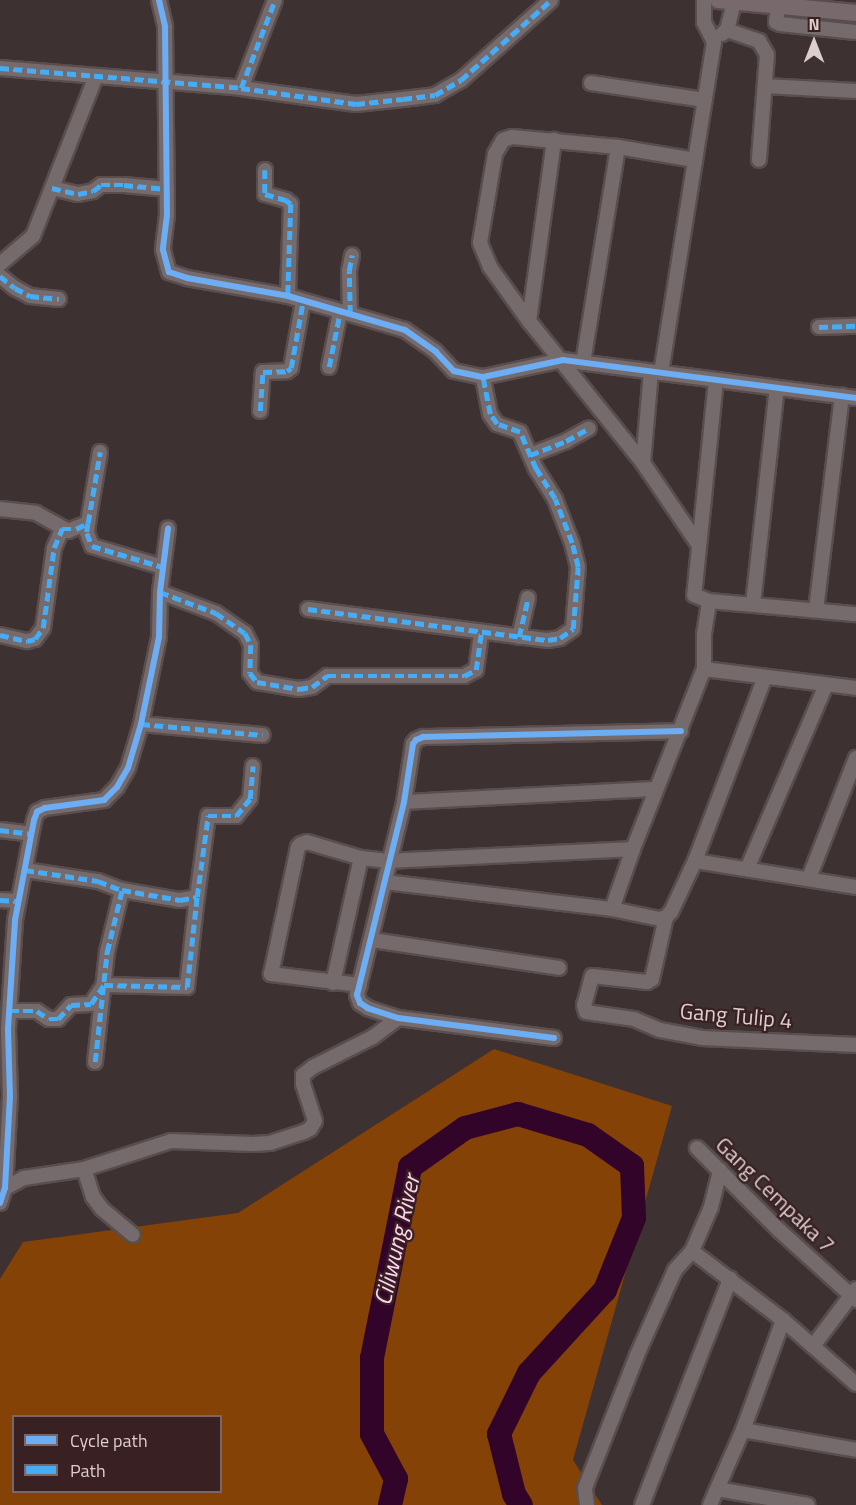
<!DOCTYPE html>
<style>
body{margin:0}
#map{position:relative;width:856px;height:1505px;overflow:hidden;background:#3e3131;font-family:"Titillium Web",sans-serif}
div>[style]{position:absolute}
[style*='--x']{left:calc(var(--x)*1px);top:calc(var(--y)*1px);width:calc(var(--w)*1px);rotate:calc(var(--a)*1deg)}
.forest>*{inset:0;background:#844207}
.river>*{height:24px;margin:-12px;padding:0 12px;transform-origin:12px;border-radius:12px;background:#320429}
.roads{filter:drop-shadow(2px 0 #594d4e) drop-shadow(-2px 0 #594d4e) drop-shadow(0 2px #594d4e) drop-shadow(0 -2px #594d4e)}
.minor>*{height:14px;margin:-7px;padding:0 7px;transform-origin:7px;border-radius:7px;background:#766b6c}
.major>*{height:16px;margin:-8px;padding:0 8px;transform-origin:8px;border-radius:8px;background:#78696c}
.quiet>*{height:4.5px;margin-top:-2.25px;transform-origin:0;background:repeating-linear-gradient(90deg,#46acf6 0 9px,transparent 0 13.5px)}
.cycleway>*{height:6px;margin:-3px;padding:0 3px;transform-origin:3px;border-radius:3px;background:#6dadf4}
span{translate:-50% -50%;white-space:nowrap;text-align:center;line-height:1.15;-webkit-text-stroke:4.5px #392123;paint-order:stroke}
.street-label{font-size:22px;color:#decece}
.water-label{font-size:24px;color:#ffd4f1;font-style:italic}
.legend{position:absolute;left:12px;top:1415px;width:210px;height:78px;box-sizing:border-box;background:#392123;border:2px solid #7b6667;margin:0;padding:8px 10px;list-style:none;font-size:18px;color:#decece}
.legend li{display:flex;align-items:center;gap:12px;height:30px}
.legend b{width:30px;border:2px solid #7b6667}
.north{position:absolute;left:784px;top:12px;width:60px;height:60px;-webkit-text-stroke:4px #392123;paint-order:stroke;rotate:0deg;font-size:16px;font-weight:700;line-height:24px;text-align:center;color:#decece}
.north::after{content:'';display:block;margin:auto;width:21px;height:27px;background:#decece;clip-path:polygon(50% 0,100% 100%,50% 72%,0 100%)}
</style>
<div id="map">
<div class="forest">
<i style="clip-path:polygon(evenodd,494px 1049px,672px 1106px,573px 1460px,602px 1505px,0 1505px,0 1279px,23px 1242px,238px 1213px,494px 1049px,14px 1416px,220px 1416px,220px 1492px,14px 1492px,14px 1416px)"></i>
</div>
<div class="river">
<i style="--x:390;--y:1505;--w:27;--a:-77"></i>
<i style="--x:396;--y:1479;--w:51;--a:-118.1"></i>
<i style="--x:372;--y:1434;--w:76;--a:-90"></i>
<i style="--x:372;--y:1358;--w:195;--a:-78.7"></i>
<i style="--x:410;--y:1167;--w:67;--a:-35.3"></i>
<i style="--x:465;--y:1128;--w:55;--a:-14.8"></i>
<i style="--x:518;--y:1114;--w:73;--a:16.7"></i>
<i style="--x:588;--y:1135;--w:54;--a:35.2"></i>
<i style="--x:632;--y:1166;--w:52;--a:87.8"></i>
<i style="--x:634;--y:1218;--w:78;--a:111.9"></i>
<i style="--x:605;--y:1290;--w:113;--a:132.5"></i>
<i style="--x:529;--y:1373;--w:68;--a:116.2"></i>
<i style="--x:499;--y:1434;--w:62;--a:76"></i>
<i style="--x:514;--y:1494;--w:13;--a:58"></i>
</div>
<div class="roads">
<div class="minor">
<i style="--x:159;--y:0;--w:28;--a:77"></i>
<i style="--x:165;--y:27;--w:188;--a:89.4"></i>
<i style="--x:167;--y:215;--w:35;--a:97"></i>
<i style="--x:163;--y:250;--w:23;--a:75"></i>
<i style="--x:169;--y:272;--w:19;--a:18"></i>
<i style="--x:187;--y:278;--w:103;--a:10.1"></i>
<i style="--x:288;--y:296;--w:122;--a:16.2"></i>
<i style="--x:405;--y:330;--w:38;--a:35"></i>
<i style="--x:436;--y:352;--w:26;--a:47"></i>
<i style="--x:454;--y:371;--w:30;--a:12"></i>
<i style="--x:483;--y:377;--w:82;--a:-12"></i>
<i style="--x:563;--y:360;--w:295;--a:7.4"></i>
<i style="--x:778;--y:6;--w:16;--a:97"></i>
<i style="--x:776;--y:22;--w:4;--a:27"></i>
<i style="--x:780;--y:24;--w:76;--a:6"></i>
<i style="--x:727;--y:30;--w:34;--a:19"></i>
<i style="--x:759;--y:41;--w:16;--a:60"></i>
<i style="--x:767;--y:55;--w:105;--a:94.4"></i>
<i style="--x:722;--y:34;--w:6;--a:-39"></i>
<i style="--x:727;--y:30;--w:29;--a:-76"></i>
<i style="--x:0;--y:68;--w:242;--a:4.7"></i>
<i style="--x:241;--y:88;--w:116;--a:7.9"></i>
<i style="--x:356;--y:104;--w:47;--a:-6.1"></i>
<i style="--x:403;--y:99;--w:32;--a:-7"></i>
<i style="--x:435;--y:95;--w:30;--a:-30"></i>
<i style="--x:461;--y:80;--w:120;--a:-41.6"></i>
<i style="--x:591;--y:83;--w:115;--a:8.5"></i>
<i style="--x:765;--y:86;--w:91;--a:3.1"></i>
<i style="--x:241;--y:88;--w:94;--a:-68.9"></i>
<i style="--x:695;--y:160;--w:78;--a:-170.4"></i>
<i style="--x:618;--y:147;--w:106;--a:-174.6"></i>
<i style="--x:512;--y:137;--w:9;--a:162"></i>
<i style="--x:503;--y:140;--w:16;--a:120"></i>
<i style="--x:495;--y:154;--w:90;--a:99.6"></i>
<i style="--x:480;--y:243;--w:26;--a:67"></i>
<i style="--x:490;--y:267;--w:67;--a:54.2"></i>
<i style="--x:529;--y:321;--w:182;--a:51.2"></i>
<i style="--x:643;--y:463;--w:98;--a:55.8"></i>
<i style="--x:265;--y:170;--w:24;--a:90"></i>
<i style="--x:265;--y:194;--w:22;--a:16"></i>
<i style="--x:286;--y:200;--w:6;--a:39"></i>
<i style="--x:291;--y:204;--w:92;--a:91.9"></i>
<i style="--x:52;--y:188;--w:27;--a:13"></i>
<i style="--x:78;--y:194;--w:15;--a:-11"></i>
<i style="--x:93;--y:191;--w:10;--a:-37"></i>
<i style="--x:101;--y:185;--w:23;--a:0"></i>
<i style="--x:124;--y:185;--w:43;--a:5.3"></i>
<i style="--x:0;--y:264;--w:43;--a:-40.3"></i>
<i style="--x:33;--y:236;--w:172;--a:-68.5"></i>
<i style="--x:0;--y:276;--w:19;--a:39"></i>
<i style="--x:15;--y:288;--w:17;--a:28"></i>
<i style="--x:30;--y:296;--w:29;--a:6"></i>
<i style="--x:350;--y:314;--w:43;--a:-91.3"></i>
<i style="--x:349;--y:271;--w:16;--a:-79"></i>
<i style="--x:529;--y:321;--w:183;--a:-82.1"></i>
<i style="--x:819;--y:327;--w:37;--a:-2"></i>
<i style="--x:583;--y:363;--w:219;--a:-80.8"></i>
<i style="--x:329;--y:367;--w:56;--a:-78.7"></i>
<i style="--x:661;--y:373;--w:335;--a:-80.9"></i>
<i style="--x:714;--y:42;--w:22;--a:-117"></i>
<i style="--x:704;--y:22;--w:22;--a:-90"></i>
<i style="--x:716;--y:380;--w:216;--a:95.8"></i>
<i style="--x:694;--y:595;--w:16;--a:22"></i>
<i style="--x:709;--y:601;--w:148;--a:5.1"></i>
<i style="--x:260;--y:411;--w:39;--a:-86"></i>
<i style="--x:263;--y:372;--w:24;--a:-2"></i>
<i style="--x:287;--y:371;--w:5;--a:-37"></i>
<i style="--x:291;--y:368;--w:68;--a:-79.8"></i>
<i style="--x:530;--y:455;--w:39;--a:-21"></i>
<i style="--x:566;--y:441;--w:26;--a:-29"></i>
<i style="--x:643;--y:463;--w:91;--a:-85"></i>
<i style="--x:0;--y:509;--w:36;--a:6"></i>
<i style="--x:36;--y:513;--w:37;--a:29"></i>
<i style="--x:68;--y:531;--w:22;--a:-22"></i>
<i style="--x:88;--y:523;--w:72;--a:-80.4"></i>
<i style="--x:88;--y:523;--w:10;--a:96"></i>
<i style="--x:87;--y:533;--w:14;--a:69"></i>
<i style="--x:92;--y:546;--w:74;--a:16.5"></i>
<i style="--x:160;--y:592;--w:60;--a:20.6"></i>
<i style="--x:216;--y:613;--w:35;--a:35"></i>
<i style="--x:245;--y:633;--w:13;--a:63"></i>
<i style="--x:251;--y:645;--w:28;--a:92"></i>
<i style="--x:250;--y:673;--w:11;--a:52"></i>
<i style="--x:257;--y:682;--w:43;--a:9.5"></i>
<i style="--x:299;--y:689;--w:13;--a:-9"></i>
<i style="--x:312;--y:687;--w:19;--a:-36"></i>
<i style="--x:327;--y:676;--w:137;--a:0"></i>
<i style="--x:464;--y:676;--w:13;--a:-27"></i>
<i style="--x:476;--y:670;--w:37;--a:-82"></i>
<i style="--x:753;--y:604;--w:217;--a:-83.7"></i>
<i style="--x:308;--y:609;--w:242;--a:7.4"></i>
<i style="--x:548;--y:640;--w:12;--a:-9"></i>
<i style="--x:560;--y:638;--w:16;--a:-35"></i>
<i style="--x:573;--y:629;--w:62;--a:-85.4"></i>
<i style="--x:578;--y:567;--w:25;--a:-104"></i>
<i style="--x:572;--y:543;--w:47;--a:-111.1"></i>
<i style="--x:555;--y:499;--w:36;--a:-122"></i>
<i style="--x:536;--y:469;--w:40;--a:-113.4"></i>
<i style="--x:520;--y:432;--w:24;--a:-161"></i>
<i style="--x:497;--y:424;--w:12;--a:-125"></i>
<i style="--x:490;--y:414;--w:38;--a:-101"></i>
<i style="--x:816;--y:610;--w:216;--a:-83.1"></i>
<i style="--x:0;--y:635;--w:28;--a:13"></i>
<i style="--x:27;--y:641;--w:8;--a:-14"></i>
<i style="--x:35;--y:639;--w:14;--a:-54"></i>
<i style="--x:43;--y:628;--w:81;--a:-82.2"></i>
<i style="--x:54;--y:548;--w:21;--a:-67"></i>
<i style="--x:519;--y:637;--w:40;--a:-77"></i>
<i style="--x:704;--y:669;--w:153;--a:7.1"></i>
<i style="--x:141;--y:724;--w:122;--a:5.2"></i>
<i style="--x:404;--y:802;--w:252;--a:-3"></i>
<i style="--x:0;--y:830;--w:31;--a:7"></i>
<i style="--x:695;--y:861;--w:163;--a:9.2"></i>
<i style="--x:747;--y:869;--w:200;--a:-66.8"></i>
<i style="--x:25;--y:870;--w:74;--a:8.6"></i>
<i style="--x:98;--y:881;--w:26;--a:21"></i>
<i style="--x:122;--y:890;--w:59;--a:9.8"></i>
<i style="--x:180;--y:900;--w:17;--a:-10"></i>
<i style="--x:197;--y:897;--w:82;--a:-82.3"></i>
<i style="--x:208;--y:816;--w:28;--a:0"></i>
<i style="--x:236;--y:816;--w:22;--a:-51"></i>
<i style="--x:250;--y:799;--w:33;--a:-85"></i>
<i style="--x:809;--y:878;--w:129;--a:-68.6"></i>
<i style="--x:385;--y:882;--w:229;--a:6.8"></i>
<i style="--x:612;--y:909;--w:49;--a:11.8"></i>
<i style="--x:660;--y:919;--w:6;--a:-18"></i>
<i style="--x:666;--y:917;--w:7;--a:-45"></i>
<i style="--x:671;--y:912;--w:56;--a:-64.8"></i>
<i style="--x:695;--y:861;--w:197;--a:-69.2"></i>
<i style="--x:0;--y:900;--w:18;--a:3"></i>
<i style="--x:612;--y:909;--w:64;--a:-70.7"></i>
<i style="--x:633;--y:849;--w:193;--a:-68.5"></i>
<i style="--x:704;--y:669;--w:35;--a:-90"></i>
<i style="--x:704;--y:634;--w:33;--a:-81"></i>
<i style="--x:666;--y:917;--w:64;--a:102.7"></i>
<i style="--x:652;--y:979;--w:6;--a:149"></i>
<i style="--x:647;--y:982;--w:55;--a:-173.8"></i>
<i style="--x:592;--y:976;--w:30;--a:105"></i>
<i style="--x:584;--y:1005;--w:7;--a:74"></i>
<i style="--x:586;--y:1012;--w:49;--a:8.3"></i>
<i style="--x:634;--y:1019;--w:28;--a:23"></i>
<i style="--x:660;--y:1030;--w:44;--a:10.5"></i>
<i style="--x:703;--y:1038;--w:153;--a:2.6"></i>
<i style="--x:372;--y:940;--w:189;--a:8.5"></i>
<i style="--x:333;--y:983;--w:128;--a:-77.4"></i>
<i style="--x:360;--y:985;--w:90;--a:-173"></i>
<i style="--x:271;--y:974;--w:130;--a:-78"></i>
<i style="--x:298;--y:847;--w:4;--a:-45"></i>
<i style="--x:301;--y:844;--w:6;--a:-18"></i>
<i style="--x:307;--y:842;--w:56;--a:16.5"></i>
<i style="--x:361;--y:858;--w:28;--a:6"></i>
<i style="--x:389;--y:861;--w:244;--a:-2.8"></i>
<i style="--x:10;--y:1011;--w:27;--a:0"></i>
<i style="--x:37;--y:1011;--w:14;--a:34"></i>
<i style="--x:49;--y:1019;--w:9;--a:0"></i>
<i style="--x:58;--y:1019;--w:19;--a:-47"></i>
<i style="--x:71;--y:1005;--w:20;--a:-3"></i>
<i style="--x:91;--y:1004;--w:23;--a:-56"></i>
<i style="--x:104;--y:985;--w:83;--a:1.4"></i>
<i style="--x:187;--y:987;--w:91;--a:-83.7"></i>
<i style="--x:554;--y:1038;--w:157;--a:-172.7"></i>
<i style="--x:398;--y:1018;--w:32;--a:-162"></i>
<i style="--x:368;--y:1008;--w:9;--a:-148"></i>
<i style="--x:360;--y:1003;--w:9;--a:-111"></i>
<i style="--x:357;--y:995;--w:199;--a:-76.3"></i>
<i style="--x:404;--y:802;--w:59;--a:-81.2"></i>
<i style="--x:413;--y:744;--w:5;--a:-53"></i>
<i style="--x:416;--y:740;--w:8;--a:-23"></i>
<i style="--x:423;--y:737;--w:258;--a:-1.3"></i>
<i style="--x:95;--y:1062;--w:111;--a:-83.8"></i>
<i style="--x:107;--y:952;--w:64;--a:-76.4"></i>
<i style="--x:697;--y:1148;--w:117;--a:45"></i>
<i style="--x:780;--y:1231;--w:103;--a:42.2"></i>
<i style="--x:84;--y:1169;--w:29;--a:72"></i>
<i style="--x:93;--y:1197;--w:15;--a:53"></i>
<i style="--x:102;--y:1209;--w:40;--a:40"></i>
<i style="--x:5;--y:1188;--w:21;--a:-28"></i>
<i style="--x:24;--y:1178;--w:61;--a:-8.5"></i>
<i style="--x:84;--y:1169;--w:91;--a:-17.8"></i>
<i style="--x:171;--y:1141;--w:82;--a:2.1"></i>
<i style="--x:253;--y:1144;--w:17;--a:-3"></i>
<i style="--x:270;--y:1143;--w:36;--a:-18"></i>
<i style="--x:304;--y:1132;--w:7;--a:-27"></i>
<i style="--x:310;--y:1129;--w:9;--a:-58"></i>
<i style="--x:315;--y:1121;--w:39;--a:-108"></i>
<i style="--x:303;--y:1084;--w:9;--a:-90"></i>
<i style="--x:303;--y:1075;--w:13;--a:-39"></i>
<i style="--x:313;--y:1067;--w:67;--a:-26.6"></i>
<i style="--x:373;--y:1037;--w:31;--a:-37"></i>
<i style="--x:0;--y:1203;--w:16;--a:-72"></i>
<i style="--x:5;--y:1188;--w:91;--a:-86.9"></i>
<i style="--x:10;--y:1097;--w:68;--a:-91.7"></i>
<i style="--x:8;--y:1029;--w:109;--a:-86.3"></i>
<i style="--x:15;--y:920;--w:102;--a:-79.2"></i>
<i style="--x:34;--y:820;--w:9;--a:-69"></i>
<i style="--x:37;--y:812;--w:9;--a:-27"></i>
<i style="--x:45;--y:808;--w:60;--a:-7.7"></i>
<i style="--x:104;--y:800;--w:18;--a:-45"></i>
<i style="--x:117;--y:787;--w:22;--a:-60"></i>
<i style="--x:128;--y:768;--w:46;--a:-73.5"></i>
<i style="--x:141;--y:724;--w:89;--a:-78.3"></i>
<i style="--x:159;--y:637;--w:45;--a:-88.7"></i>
<i style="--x:160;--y:592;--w:64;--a:-82.8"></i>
<i style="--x:692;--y:1251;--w:114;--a:37.2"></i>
<i style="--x:783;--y:1320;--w:97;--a:41.2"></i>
<i style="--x:813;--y:1346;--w:71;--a:-53"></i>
<i style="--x:743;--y:1430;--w:115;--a:10"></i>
<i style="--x:717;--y:1489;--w:92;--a:10"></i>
<i style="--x:587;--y:1505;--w:17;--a:-97"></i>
<i style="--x:585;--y:1488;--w:143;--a:-68.6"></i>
<i style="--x:637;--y:1355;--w:93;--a:-65.9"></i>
<i style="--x:675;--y:1270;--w:25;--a:-48"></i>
<i style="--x:692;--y:1251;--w:48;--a:-66.6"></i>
<i style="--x:711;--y:1207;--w:38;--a:-76"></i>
<i style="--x:642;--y:1505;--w:243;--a:-68.7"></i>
<i style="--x:710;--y:1505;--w:82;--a:-66.3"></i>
<i style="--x:743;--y:1430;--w:117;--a:-70"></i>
</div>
<div class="major">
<i style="--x:718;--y:0;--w:139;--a:5.4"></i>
</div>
</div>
<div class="quiet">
<i style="--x:0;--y:68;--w:242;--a:4.7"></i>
<i style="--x:241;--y:88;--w:116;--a:7.9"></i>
<i style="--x:356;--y:104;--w:47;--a:-6.1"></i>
<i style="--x:403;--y:99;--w:32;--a:-7"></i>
<i style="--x:435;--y:95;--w:30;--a:-30"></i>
<i style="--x:461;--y:80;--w:120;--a:-41.6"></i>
<i style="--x:241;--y:88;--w:94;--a:-68.9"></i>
<i style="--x:265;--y:170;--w:24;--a:90"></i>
<i style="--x:265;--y:194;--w:22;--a:16"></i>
<i style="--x:286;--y:200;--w:6;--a:39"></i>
<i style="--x:291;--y:204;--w:92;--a:91.9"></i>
<i style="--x:52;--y:188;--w:27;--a:13"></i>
<i style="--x:78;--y:194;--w:15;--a:-11"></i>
<i style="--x:93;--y:191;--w:10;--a:-37"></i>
<i style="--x:101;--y:185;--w:23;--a:0"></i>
<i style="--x:124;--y:185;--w:43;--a:5.3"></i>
<i style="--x:0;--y:276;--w:19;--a:39"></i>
<i style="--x:15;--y:288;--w:17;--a:28"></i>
<i style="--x:30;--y:296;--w:29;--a:6"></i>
<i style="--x:350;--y:314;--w:43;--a:-91.3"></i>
<i style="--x:349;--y:271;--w:16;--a:-79"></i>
<i style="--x:819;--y:327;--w:37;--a:-2"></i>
<i style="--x:329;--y:367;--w:56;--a:-78.7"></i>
<i style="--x:260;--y:411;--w:39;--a:-86"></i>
<i style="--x:263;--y:372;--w:24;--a:-2"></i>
<i style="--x:287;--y:371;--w:5;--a:-37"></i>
<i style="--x:291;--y:368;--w:68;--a:-79.8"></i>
<i style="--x:530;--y:455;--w:39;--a:-21"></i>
<i style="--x:566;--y:441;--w:26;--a:-29"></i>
<i style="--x:88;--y:523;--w:10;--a:96"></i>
<i style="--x:87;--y:533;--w:14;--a:69"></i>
<i style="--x:92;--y:546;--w:74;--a:16.5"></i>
<i style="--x:160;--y:592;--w:60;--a:20.6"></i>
<i style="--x:216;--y:613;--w:35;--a:35"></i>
<i style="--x:245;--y:633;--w:13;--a:63"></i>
<i style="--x:251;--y:645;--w:28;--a:92"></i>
<i style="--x:250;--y:673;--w:11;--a:52"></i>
<i style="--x:257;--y:682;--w:43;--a:9.5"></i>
<i style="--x:299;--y:689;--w:13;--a:-9"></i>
<i style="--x:312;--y:687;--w:19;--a:-36"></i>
<i style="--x:327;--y:676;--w:137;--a:0"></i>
<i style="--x:464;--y:676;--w:13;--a:-27"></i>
<i style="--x:476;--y:670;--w:37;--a:-82"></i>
<i style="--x:308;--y:609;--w:242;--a:7.4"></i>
<i style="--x:548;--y:640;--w:12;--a:-9"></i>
<i style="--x:560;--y:638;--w:16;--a:-35"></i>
<i style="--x:573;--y:629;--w:62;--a:-85.4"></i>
<i style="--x:578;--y:567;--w:25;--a:-104"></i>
<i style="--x:572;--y:543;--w:47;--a:-111.1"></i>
<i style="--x:555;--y:499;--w:36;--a:-122"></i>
<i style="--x:536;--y:469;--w:40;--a:-113.4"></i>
<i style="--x:520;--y:432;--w:24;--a:-161"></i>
<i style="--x:497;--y:424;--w:12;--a:-125"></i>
<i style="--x:490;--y:414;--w:38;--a:-101"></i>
<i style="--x:0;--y:635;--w:28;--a:13"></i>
<i style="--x:27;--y:641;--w:8;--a:-14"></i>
<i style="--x:35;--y:639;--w:14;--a:-54"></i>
<i style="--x:43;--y:628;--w:81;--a:-82.2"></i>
<i style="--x:54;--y:548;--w:21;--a:-67"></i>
<i style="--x:62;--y:529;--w:14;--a:0"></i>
<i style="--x:76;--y:529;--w:13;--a:-27"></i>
<i style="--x:88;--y:523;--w:72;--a:-80.4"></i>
<i style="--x:519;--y:637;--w:40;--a:-77"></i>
<i style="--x:141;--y:724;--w:122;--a:5.2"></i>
<i style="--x:0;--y:830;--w:31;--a:7"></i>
<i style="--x:25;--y:870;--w:74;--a:8.6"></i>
<i style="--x:98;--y:881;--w:26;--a:21"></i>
<i style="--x:122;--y:890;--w:59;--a:9.8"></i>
<i style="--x:180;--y:900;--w:17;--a:-10"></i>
<i style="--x:197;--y:897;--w:82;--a:-82.3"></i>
<i style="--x:208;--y:816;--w:28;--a:0"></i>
<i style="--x:236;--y:816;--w:22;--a:-51"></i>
<i style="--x:250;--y:799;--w:33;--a:-85"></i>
<i style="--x:0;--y:900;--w:18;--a:3"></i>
<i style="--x:10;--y:1011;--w:27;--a:0"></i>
<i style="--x:37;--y:1011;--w:14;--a:34"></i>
<i style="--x:49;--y:1019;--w:9;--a:0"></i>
<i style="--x:58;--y:1019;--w:19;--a:-47"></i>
<i style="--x:71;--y:1005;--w:20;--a:-3"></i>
<i style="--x:91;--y:1004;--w:23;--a:-56"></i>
<i style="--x:104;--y:985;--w:83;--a:1.4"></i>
<i style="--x:187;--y:987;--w:91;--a:-83.7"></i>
<i style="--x:95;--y:1062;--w:111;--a:-83.8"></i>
<i style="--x:107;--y:952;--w:64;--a:-76.4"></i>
</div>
<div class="cycleway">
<i style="--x:159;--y:0;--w:28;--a:77"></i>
<i style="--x:165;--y:27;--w:188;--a:89.4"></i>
<i style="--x:167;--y:215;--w:35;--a:97"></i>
<i style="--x:163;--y:250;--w:23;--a:75"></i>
<i style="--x:169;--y:272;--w:19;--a:18"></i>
<i style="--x:187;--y:278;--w:103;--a:10.1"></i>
<i style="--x:288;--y:296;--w:122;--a:16.2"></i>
<i style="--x:405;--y:330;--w:38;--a:35"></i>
<i style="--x:436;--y:352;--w:26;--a:47"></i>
<i style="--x:454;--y:371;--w:30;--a:12"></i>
<i style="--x:483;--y:377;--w:82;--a:-12"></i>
<i style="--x:563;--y:360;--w:295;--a:7.4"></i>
<i style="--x:554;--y:1038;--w:157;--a:-172.7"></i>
<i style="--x:398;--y:1018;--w:32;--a:-162"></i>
<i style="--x:368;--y:1008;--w:9;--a:-148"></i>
<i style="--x:360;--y:1003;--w:9;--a:-111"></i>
<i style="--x:357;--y:995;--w:199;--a:-76.3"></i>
<i style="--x:404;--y:802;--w:59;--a:-81.2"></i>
<i style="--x:413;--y:744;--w:5;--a:-53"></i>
<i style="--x:416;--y:740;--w:8;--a:-23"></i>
<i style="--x:423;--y:737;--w:258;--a:-1.3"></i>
<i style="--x:0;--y:1203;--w:16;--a:-72"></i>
<i style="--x:5;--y:1188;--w:91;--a:-86.9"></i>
<i style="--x:10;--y:1097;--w:68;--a:-91.7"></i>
<i style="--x:8;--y:1029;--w:109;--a:-86.3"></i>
<i style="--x:15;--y:920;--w:102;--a:-79.2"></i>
<i style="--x:34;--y:820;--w:9;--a:-69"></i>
<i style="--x:37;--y:812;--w:9;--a:-27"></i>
<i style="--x:45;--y:808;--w:60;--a:-7.7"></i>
<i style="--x:104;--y:800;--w:18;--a:-45"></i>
<i style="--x:117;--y:787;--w:22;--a:-60"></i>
<i style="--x:128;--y:768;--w:46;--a:-73.5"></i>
<i style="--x:141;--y:724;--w:89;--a:-78.3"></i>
<i style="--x:159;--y:637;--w:45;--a:-88.7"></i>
<i style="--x:160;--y:592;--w:64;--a:-82.8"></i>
</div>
<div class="street-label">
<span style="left:736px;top:1016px;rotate:5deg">Gang Tulip 4</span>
<span style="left:775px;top:1195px;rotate:44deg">Gang Cempaka 7</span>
</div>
<div class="water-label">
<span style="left:397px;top:1240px;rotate:-77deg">Ciliwung River</span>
</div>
<ul class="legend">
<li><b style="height:8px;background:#6dadf4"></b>Cycle path</li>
<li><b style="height:8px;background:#46acf6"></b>Path</li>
</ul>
<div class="north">N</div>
</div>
